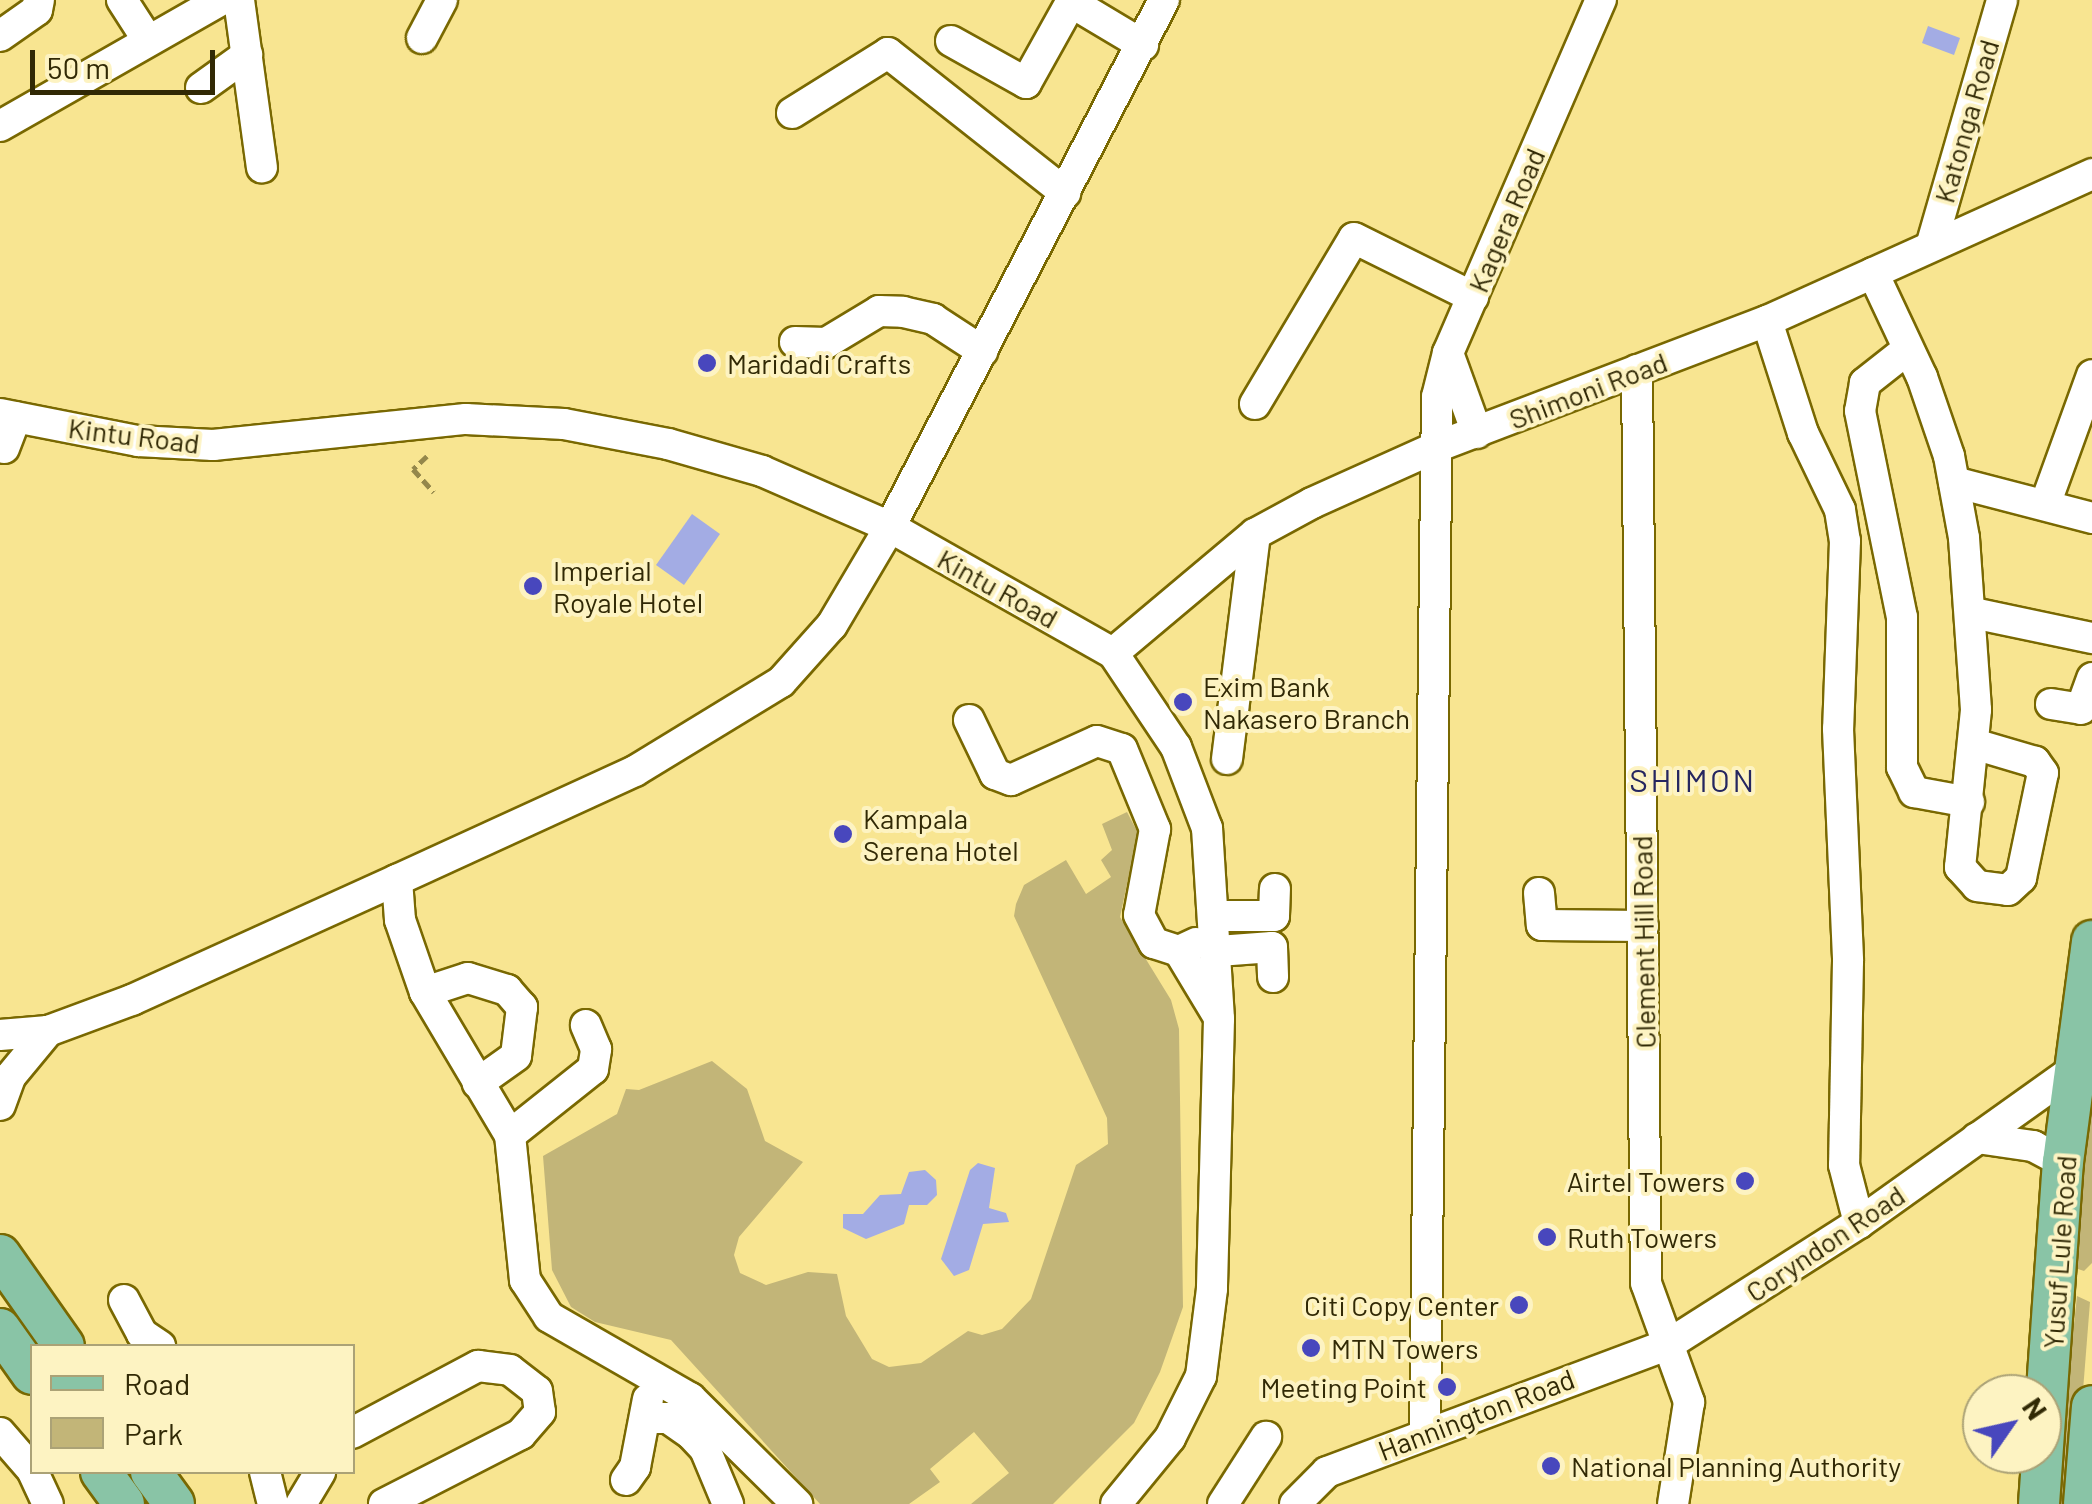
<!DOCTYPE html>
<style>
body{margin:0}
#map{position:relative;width:2092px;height:1504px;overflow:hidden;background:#f8e591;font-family:Barlow,sans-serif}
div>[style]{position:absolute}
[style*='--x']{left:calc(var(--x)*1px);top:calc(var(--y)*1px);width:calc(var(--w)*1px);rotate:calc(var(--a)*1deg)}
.green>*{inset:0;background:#c2b578}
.water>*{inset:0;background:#a3ace4}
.path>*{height:5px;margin-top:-2.5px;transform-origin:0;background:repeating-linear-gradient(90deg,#94874b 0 10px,transparent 0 15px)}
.roads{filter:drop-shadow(2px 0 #796801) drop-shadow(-2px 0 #796801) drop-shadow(0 2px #796801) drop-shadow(0 -2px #796801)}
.minor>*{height:30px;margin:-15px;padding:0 15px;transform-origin:15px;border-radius:15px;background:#fff}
.major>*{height:40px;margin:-20px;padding:0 20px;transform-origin:20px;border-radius:20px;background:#89c4a6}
.dots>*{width:28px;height:28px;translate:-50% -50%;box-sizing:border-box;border:5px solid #fdf3c2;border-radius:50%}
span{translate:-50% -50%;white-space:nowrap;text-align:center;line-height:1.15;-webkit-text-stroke:8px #fdf3c2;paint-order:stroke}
.street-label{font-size:28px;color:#312905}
.poi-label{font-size:28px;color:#312905}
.left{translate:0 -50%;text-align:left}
.right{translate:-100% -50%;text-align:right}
.quarter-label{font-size:32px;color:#252660;letter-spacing:2.5px}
.legend{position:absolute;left:30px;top:1344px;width:325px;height:130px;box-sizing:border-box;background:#fdf3c2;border:2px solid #aba276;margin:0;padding:12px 18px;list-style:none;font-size:30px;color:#312905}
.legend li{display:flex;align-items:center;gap:20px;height:50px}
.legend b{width:50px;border:2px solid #aba276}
.north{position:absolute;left:1962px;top:1374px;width:100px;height:100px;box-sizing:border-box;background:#fdf3c2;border:2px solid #aba276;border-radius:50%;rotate:56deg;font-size:28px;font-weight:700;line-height:40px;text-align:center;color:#312905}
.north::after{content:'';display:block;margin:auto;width:35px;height:45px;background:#4847bd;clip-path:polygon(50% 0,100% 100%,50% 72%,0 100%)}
.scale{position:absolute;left:30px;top:50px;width:185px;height:45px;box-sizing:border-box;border:5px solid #312905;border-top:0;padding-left:12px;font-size:30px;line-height:35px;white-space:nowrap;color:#312905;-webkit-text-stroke:8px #fdf3c2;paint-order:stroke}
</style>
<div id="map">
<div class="green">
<i style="clip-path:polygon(1127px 812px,1138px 833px,1120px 917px,1171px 1000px,1179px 1029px,1183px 1307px,1160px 1372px,1134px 1423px,1053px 1504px,971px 1504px,1009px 1473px,974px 1432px,930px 1469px,940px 1482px,909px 1504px,820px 1504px,671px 1340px,595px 1322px,571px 1307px,552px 1270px,543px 1156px,617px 1114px,626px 1089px,639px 1090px,712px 1061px,747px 1089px,765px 1141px,803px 1162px,739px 1237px,734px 1255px,740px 1273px,766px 1285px,808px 1272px,837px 1274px,846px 1316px,872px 1359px,889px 1367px,921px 1363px,968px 1331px,982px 1335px,1002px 1329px,1031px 1299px,1076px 1165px,1108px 1144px,1107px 1118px,1014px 916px,1016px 904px,1024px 885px,1066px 860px,1086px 894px,1111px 877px,1101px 860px,1112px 850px,1102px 824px)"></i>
<i style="clip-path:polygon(2092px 1092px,2092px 1263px,2084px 1271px,2075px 1268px)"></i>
<i style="clip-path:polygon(2077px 1296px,2090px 1302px,2074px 1504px,2055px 1504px)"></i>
</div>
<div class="water">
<i style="clip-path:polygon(1928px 26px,1960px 38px,1954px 55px,1922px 43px)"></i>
<i style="clip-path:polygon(692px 514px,720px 534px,684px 585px,656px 565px)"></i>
<i style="clip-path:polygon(978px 1163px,995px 1168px,989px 1208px,1006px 1213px,1009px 1222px,983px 1224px,969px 1270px,954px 1276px,941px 1259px,970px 1170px)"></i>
<i style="clip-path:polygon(925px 1170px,936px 1180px,937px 1195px,927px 1205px,909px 1205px,904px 1224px,866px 1239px,843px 1228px,843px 1214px,863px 1214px,880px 1195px,901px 1194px,909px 1172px)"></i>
</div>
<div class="path">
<i style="--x:427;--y:456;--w:19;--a:137"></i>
<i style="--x:413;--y:469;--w:31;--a:48"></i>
</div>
<div class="roads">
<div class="minor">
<i style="--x:122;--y:0;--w:46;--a:57.3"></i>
<i style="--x:239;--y:0;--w:169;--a:82.2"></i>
<i style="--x:0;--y:36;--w:45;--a:-35.1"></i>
<i style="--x:37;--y:10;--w:10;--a:-79"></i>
<i style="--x:422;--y:38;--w:43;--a:-62.2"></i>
<i style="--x:951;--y:41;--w:86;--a:29.2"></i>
<i style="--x:1026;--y:83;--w:93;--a:-60.9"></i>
<i style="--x:1071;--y:2;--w:84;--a:30.8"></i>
<i style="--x:201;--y:88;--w:57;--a:-35.7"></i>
<i style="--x:792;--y:113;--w:113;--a:-32"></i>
<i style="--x:888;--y:53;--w:226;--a:38.3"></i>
<i style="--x:0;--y:126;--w:254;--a:-29.7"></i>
<i style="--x:1932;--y:243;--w:253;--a:-73.9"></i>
<i style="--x:1873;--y:273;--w:115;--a:64.8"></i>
<i style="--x:1922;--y:377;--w:83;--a:71.1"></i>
<i style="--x:1949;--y:456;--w:83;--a:79.6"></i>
<i style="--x:1964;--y:538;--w:172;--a:86"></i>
<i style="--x:1976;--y:710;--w:158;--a:95.8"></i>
<i style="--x:1960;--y:867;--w:25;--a:48"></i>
<i style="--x:1977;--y:886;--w:31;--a:7"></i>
<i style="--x:2008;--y:890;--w:18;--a:-43"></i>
<i style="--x:2021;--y:878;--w:107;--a:-78.2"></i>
<i style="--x:2043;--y:773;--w:14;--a:-126"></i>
<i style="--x:2035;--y:762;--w:64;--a:-163.6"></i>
<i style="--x:1767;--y:321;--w:118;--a:72.2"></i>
<i style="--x:1803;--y:433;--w:85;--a:64.3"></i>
<i style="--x:1840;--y:510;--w:31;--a:81"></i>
<i style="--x:1845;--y:541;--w:188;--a:92.1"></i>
<i style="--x:1838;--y:729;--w:232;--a:87.5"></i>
<i style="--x:1848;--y:961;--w:204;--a:91.1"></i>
<i style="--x:1844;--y:1165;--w:60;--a:75.5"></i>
<i style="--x:795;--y:342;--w:31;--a:2"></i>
<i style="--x:826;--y:343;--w:62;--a:-31.1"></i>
<i style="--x:879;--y:311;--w:24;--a:2"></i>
<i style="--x:903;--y:312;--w:31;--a:13"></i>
<i style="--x:933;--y:319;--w:59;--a:33.1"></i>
<i style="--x:1908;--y:349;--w:55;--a:141.7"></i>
<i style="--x:1865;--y:383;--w:28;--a:100"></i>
<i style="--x:1860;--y:411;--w:210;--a:78.5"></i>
<i style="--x:1902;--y:617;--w:150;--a:90"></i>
<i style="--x:1902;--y:767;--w:28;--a:64"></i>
<i style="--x:1914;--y:792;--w:56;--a:10.3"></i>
<i style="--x:1448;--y:353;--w:85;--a:70.1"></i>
<i style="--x:1637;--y:370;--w:913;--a:89.44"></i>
<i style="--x:1646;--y:1283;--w:127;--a:70.1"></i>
<i style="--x:1689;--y:1402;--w:103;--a:98.9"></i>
<i style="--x:1255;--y:404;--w:193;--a:-59.2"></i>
<i style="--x:1354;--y:238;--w:133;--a:26.4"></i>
<i style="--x:0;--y:414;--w:141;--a:11.1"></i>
<i style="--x:138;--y:441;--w:75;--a:3.1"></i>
<i style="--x:213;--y:445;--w:254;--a:-5.9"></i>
<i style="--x:466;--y:419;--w:98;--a:2.9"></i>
<i style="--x:564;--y:424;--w:106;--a:10.9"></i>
<i style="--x:668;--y:444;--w:98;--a:16"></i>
<i style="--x:762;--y:471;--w:140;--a:23.6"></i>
<i style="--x:890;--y:527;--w:256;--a:29.5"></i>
<i style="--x:1113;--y:653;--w:113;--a:56.2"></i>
<i style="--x:1176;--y:747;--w:87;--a:69.1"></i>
<i style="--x:1207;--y:828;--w:191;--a:86.4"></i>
<i style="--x:1219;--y:1019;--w:270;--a:91.5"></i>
<i style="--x:1212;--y:1289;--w:88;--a:97.2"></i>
<i style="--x:1201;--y:1376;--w:69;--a:116.6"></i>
<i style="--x:1170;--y:1438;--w:85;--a:129.3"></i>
<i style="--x:4;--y:448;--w:33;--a:-69"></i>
<i style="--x:1954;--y:482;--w:143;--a:14.6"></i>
<i style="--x:2045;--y:505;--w:138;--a:-70.1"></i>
<i style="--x:1973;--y:613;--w:122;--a:11.9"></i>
<i style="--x:1113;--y:653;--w:185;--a:-40"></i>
<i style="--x:1255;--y:534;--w:65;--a:-28.5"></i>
<i style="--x:1312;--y:503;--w:139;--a:-24.2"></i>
<i style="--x:1439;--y:446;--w:351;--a:-20.9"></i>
<i style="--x:1767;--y:321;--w:357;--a:-24.3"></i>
<i style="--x:2051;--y:704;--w:30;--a:9"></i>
<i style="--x:2081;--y:709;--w:33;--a:-70"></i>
<i style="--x:969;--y:720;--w:60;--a:64.3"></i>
<i style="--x:995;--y:774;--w:17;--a:21"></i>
<i style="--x:1011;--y:780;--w:94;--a:-24.4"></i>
<i style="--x:1097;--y:741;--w:26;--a:18"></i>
<i style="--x:1122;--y:749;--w:87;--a:67.6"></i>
<i style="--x:1155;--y:829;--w:87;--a:100.5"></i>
<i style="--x:1139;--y:915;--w:32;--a:62"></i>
<i style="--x:1154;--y:943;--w:26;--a:18"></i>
<i style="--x:1227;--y:759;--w:227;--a:-82.9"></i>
<i style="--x:397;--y:880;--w:40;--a:85.7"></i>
<i style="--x:400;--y:920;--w:76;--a:70.9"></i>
<i style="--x:425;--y:992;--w:166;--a:59.3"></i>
<i style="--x:510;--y:1135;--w:106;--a:-38.5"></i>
<i style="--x:593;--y:1069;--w:20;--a:-81"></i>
<i style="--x:596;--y:1049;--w:26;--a:-113"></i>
<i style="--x:1539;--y:893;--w:32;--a:85"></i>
<i style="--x:1542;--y:925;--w:101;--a:0.6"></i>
<i style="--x:1216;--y:916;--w:58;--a:0"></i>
<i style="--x:1274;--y:916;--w:27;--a:-88"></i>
<i style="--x:1196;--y:943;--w:19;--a:155"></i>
<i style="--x:1179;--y:951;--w:76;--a:59"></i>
<i style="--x:1218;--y:951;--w:54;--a:-4.2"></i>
<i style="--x:1272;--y:947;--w:30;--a:88"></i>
<i style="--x:425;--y:992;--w:45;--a:-18"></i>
<i style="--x:468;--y:978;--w:41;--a:17.1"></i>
<i style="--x:507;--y:990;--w:23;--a:49"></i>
<i style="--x:522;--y:1007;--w:49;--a:97"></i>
<i style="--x:516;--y:1056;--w:47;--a:144.6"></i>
<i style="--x:0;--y:1035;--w:48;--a:-4.8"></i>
<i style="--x:48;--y:1031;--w:90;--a:-20.3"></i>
<i style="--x:132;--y:1000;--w:291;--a:-24.4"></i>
<i style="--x:397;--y:880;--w:262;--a:-24.6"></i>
<i style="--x:635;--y:771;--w:171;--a:-31.4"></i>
<i style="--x:781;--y:682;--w:76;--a:-48.2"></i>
<i style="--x:832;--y:625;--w:114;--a:-59.4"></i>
<i style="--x:890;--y:527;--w:594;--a:-62.53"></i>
<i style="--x:0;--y:1105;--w:30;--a:-70"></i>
<i style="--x:10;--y:1077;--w:60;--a:-50.4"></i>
<i style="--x:510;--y:1135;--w:146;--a:84.1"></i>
<i style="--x:525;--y:1280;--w:44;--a:57"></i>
<i style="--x:549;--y:1317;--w:163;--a:29.9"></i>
<i style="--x:690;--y:1398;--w:151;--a:44.7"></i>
<i style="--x:1977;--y:1138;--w:57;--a:8.1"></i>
<i style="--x:2033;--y:1146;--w:34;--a:28"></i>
<i style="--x:124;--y:1300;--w:38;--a:62"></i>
<i style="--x:142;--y:1334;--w:22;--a:34"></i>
<i style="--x:648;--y:1418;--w:20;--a:0"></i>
<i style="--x:668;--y:1418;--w:28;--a:35"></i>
<i style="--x:691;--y:1434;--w:21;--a:47"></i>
<i style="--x:705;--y:1449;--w:60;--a:67.3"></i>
<i style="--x:0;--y:1433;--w:49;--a:49.1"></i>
<i style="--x:352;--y:1433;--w:143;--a:-28"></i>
<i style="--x:478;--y:1366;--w:32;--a:7"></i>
<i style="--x:510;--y:1370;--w:34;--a:38"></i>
<i style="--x:537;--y:1391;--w:21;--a:82"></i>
<i style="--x:540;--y:1412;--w:29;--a:131"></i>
<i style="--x:521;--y:1434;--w:154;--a:152.9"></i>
<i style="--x:1425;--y:1434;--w:1037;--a:-89.34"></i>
<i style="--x:1437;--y:397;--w:45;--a:-76"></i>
<i style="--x:1448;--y:353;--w:385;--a:-66.6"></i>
<i style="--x:33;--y:1472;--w:35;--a:65"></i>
<i style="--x:265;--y:1472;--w:33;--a:76"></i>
<i style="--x:626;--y:1480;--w:16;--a:-55"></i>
<i style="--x:635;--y:1467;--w:69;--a:-79.2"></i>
<i style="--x:301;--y:1504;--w:37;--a:-59"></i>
<i style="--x:1223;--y:1504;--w:80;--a:-57.3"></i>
<i style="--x:1295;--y:1504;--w:45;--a:-45"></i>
<i style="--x:1327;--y:1472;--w:365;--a:-20.5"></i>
<i style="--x:1669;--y:1344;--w:225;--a:-32.5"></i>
<i style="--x:1859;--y:1223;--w:267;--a:-35.5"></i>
</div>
<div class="major">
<i style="--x:0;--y:1255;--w:111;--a:54.9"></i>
<i style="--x:0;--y:1329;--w:55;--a:54.6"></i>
<i style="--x:101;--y:1472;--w:39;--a:54"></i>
<i style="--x:151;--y:1472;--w:39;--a:54"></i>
<i style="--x:2039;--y:1504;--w:343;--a:-86"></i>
<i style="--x:2063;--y:1162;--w:223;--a:-82.5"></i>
<i style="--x:2084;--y:1504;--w:98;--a:-85.3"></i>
</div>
</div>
<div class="dots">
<i style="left:707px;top:363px;background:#4847bd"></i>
<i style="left:533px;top:586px;background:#4847bd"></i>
<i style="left:1183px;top:702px;background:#4847bd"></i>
<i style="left:843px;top:834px;background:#4847bd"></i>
<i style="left:1745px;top:1181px;background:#4847bd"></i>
<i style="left:1547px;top:1237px;background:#4847bd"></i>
<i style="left:1519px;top:1305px;background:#4847bd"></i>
<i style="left:1311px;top:1348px;background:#4847bd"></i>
<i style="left:1447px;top:1387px;background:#4847bd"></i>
<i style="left:1551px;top:1466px;background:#4847bd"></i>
</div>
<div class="street-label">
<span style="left:1966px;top:121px;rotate:-74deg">Katonga Road</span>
<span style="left:1506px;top:220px;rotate:-67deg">Kagera Road</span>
<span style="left:1588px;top:390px;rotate:-21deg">Shimoni Road</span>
<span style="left:134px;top:435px;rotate:7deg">Kintu Road</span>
<span style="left:998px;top:588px;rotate:29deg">Kintu Road</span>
<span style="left:1643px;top:942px;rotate:-91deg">Clement Hill Road</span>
<span style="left:1825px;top:1243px;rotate:-34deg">Coryndon Road</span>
<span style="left:2059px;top:1252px;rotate:-86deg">Yusuf Lule Road</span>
<span style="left:1476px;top:1414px;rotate:-21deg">Hannington Road</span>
</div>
<div class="poi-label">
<span class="left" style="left:727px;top:363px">Maridadi Crafts</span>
<span class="left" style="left:553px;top:586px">Imperial<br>Royale Hotel</span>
<span class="left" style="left:1203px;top:702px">Exim Bank<br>Nakasero Branch</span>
<span class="left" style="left:863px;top:834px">Kampala<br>Serena Hotel</span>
<span class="right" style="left:1725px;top:1181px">Airtel Towers</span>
<span class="left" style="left:1567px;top:1237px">Ruth Towers</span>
<span class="right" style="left:1499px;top:1305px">Citi Copy Center</span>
<span class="left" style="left:1331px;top:1348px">MTN Towers</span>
<span class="right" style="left:1427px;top:1387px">Meeting Point</span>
<span class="left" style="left:1571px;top:1466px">National Planning Authority</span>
</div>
<div class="quarter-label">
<span style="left:1693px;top:779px">SHIMON</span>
</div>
<ul class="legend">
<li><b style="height:12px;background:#89c4a6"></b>Road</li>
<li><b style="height:28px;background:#c2b578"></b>Park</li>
</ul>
<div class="north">N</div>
<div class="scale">50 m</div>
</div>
